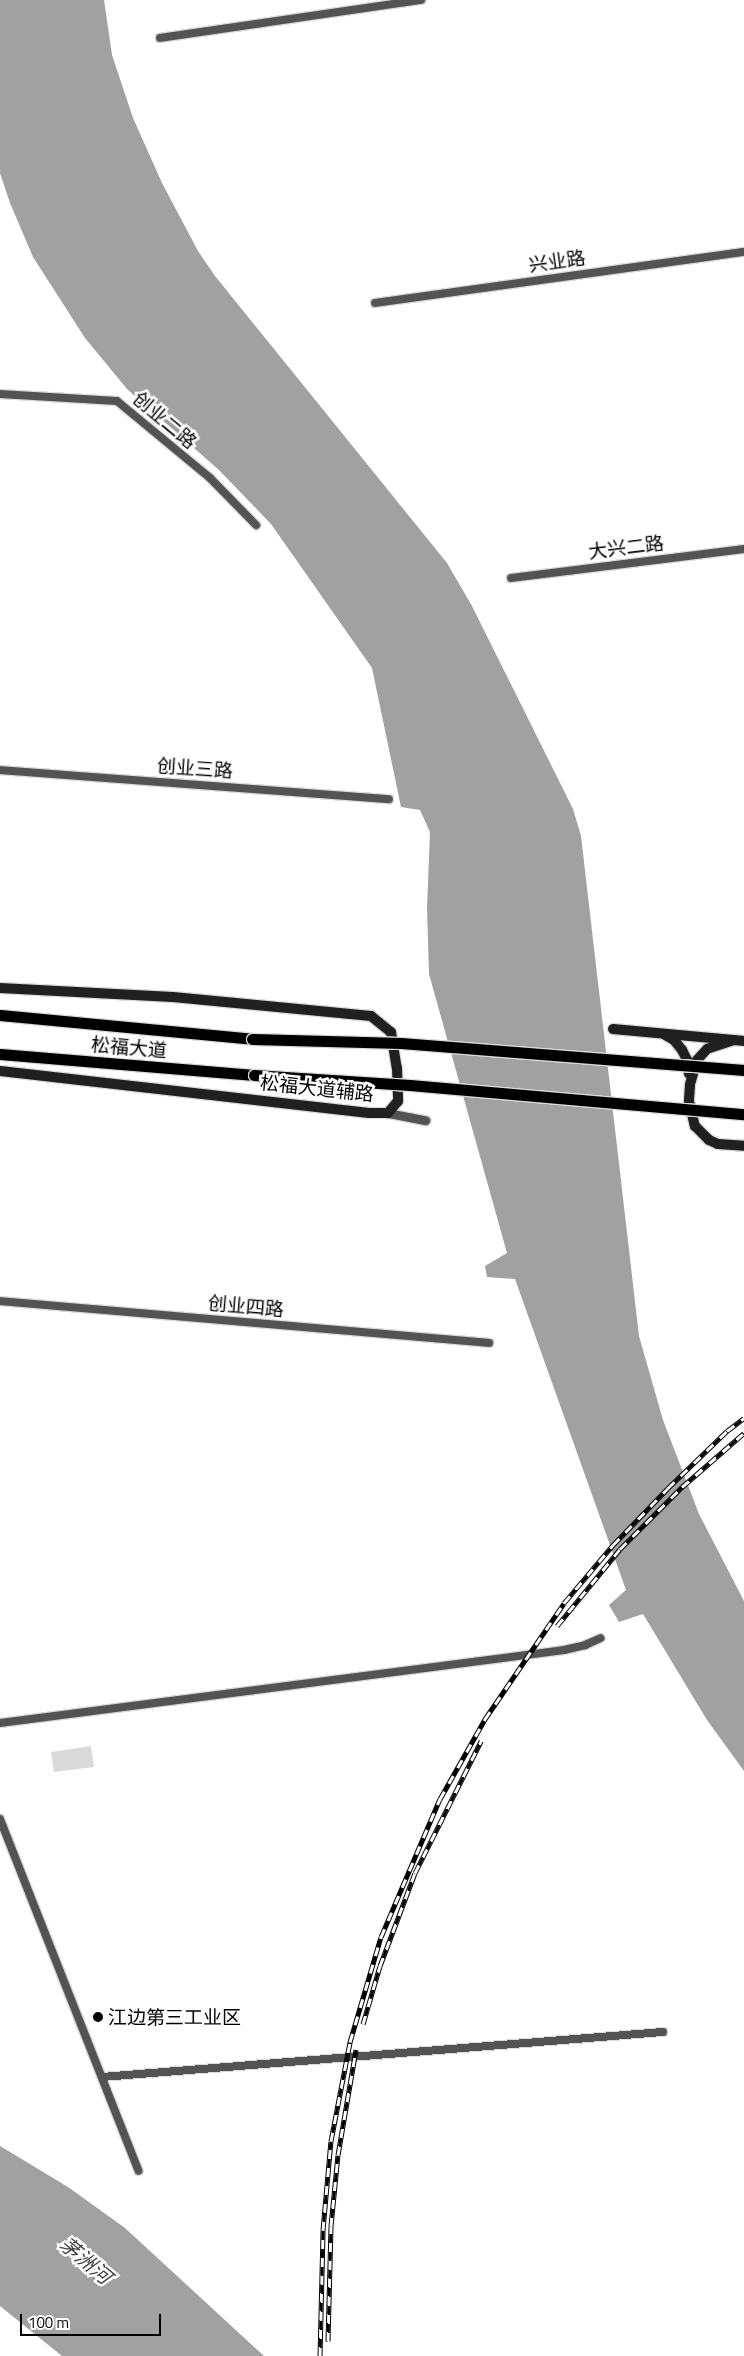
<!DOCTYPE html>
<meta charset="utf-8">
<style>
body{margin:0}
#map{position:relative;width:744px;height:2356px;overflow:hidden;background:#fff;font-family:"Titillium Web","Noto Sans SC",sans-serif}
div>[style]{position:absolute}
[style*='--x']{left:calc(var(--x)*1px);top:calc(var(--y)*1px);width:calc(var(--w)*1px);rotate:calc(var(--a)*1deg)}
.green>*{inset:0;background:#dadada}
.water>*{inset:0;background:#a1a1a1}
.roads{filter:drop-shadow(1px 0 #dbdbdb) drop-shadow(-1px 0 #dbdbdb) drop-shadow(0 1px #dbdbdb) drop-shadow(0 -1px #dbdbdb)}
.minor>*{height:8px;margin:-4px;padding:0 4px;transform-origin:4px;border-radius:4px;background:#535353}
.tertiary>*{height:9px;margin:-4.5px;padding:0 4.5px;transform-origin:4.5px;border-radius:4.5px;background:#535353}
.secondary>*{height:10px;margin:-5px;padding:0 5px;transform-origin:5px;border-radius:5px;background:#202020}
.primary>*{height:11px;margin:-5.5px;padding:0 5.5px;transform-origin:5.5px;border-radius:5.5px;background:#000}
.rail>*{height:5px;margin-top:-2.5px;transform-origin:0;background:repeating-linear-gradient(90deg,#fff 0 9px,#000 0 18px);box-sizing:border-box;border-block:1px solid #000}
.bridges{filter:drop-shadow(1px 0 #dbdbdb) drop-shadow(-1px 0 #dbdbdb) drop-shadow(0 1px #dbdbdb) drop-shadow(0 -1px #dbdbdb)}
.primary-bridge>*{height:11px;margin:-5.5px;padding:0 5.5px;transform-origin:5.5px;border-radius:5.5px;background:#000}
.dots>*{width:14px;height:14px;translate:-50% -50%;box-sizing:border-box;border:2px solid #fff;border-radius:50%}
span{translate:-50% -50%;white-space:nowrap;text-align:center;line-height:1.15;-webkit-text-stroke:5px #fff;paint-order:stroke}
.street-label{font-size:19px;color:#000}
.poi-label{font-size:19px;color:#000}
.left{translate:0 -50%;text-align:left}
.water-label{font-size:20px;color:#424242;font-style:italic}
.scale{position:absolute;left:20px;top:2314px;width:141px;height:22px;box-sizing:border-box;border:2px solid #000;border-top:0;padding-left:6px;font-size:15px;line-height:18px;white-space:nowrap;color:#000;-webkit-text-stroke:4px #fff;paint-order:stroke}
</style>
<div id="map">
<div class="green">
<i style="clip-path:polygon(91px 1746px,94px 1767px,54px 1772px,51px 1752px)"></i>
</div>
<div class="water">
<i style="clip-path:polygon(0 0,104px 0,112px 55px,133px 118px,162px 183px,198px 251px,215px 276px,447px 563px,472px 606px,573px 809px,581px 836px,639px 1336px,663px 1420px,699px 1514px,744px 1601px,744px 1771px,707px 1720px,643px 1614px,619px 1622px,609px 1605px,626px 1590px,515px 1279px,487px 1277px,485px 1266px,507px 1253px,429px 974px,427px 909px,430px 832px,420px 810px,401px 807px,372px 668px,271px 524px,219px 470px,127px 389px,85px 338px,33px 257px,10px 203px,0 173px)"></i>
<i style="clip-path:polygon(0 2146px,68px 2187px,125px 2228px,264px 2356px,62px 2356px,0 2306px)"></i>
</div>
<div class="roads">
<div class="minor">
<i style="--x:160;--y:38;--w:264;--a:-8.3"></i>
<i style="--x:375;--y:303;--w:373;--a:-7.9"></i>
<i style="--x:0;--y:394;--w:117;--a:3.4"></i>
<i style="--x:117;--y:401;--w:121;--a:39.6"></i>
<i style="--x:210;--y:478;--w:66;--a:45.6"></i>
<i style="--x:511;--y:578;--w:235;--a:-7.1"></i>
<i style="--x:0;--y:770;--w:390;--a:4.3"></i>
<i style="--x:0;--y:1301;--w:491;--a:4.9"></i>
<i style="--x:0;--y:1723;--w:569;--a:-7.37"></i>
<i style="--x:564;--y:1650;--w:22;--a:-13"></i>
<i style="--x:585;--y:1645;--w:17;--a:-24"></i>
<i style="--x:0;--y:1819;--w:378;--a:68.5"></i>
<i style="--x:102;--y:2077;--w:563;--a:-4.59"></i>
</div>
<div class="tertiary">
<i style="--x:388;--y:1113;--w:38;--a:11"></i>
</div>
<div class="secondary">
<i style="--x:0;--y:988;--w:173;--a:3"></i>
<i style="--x:173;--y:997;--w:199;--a:5.5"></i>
<i style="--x:371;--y:1016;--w:26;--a:39"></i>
<i style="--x:391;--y:1032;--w:36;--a:81"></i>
<i style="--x:397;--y:1068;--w:33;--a:88"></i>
<i style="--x:398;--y:1101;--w:16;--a:130"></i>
<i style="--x:388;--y:1113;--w:19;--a:180"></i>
<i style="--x:369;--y:1113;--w:371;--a:-173.5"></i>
<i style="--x:613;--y:1029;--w:132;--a:5.2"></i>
<i style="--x:665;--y:1035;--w:10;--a:29"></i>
<i style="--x:674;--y:1040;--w:13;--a:51"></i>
<i style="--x:682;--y:1050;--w:11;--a:63"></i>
<i style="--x:687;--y:1060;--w:14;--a:82"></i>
<i style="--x:734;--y:1040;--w:28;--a:162"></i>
<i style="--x:707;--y:1049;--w:15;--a:132"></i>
<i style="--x:697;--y:1060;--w:26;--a:106"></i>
<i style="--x:690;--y:1085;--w:16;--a:94"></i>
<i style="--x:689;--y:1101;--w:26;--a:77"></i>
<i style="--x:695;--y:1126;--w:20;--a:45"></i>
<i style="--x:709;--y:1140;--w:10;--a:24"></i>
<i style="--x:718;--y:1144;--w:26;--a:4"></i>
</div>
<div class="primary">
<i style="--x:0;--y:1015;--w:253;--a:5.4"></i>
<i style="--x:0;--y:1054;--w:255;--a:4.7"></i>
</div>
</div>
<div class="rail">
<i style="--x:557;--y:1626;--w:99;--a:-50.7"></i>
<i style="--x:620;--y:1549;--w:88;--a:-45"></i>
<i style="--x:682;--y:1487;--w:82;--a:-41.1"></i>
<i style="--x:363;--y:2024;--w:60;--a:-73.7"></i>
<i style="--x:380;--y:1966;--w:99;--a:-69.4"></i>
<i style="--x:415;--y:1873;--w:148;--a:-63.4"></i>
<i style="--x:328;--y:2341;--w:115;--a:-88.5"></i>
<i style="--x:331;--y:2226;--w:71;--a:-84.4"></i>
<i style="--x:338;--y:2155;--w:107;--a:-80.3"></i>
<i style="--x:320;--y:2356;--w:126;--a:-88.6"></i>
<i style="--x:323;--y:2230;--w:89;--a:-84.9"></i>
<i style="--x:331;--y:2141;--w:101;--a:-79.1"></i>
<i style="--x:350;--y:2042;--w:109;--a:-73.6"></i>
<i style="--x:381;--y:1937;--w:150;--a:-66.9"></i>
<i style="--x:440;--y:1799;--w:92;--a:-60.6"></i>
<i style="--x:485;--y:1719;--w:140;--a:-55.7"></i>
<i style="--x:564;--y:1603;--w:76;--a:-49.8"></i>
<i style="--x:613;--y:1545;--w:79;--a:-46"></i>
<i style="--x:668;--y:1488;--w:82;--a:-44"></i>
<i style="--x:727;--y:1431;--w:21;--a:-37"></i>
</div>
<div class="bridges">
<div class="primary-bridge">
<i style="--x:252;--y:1039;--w:149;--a:1.5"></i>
<i style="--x:401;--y:1043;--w:344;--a:4.5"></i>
<i style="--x:254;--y:1075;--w:156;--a:3.7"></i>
<i style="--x:410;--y:1085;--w:335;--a:5"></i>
</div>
</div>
<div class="dots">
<i style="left:98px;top:2017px;background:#000"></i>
</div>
<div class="street-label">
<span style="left:557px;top:261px;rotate:-8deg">兴业路</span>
<span style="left:165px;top:420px;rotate:40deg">创业二路</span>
<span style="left:626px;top:547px;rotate:-7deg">大兴二路</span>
<span style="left:195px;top:768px;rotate:4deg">创业三路</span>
<span style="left:129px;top:1047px;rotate:5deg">松福大道</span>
<span style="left:317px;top:1088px;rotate:6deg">松福大道辅路</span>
<span style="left:246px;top:1306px;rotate:5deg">创业四路</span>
</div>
<div class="poi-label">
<span class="left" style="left:108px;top:2017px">江边第三工业区</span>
</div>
<div class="water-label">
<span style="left:86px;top:2260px;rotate:40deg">茅洲河</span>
</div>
<div class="scale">100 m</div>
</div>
